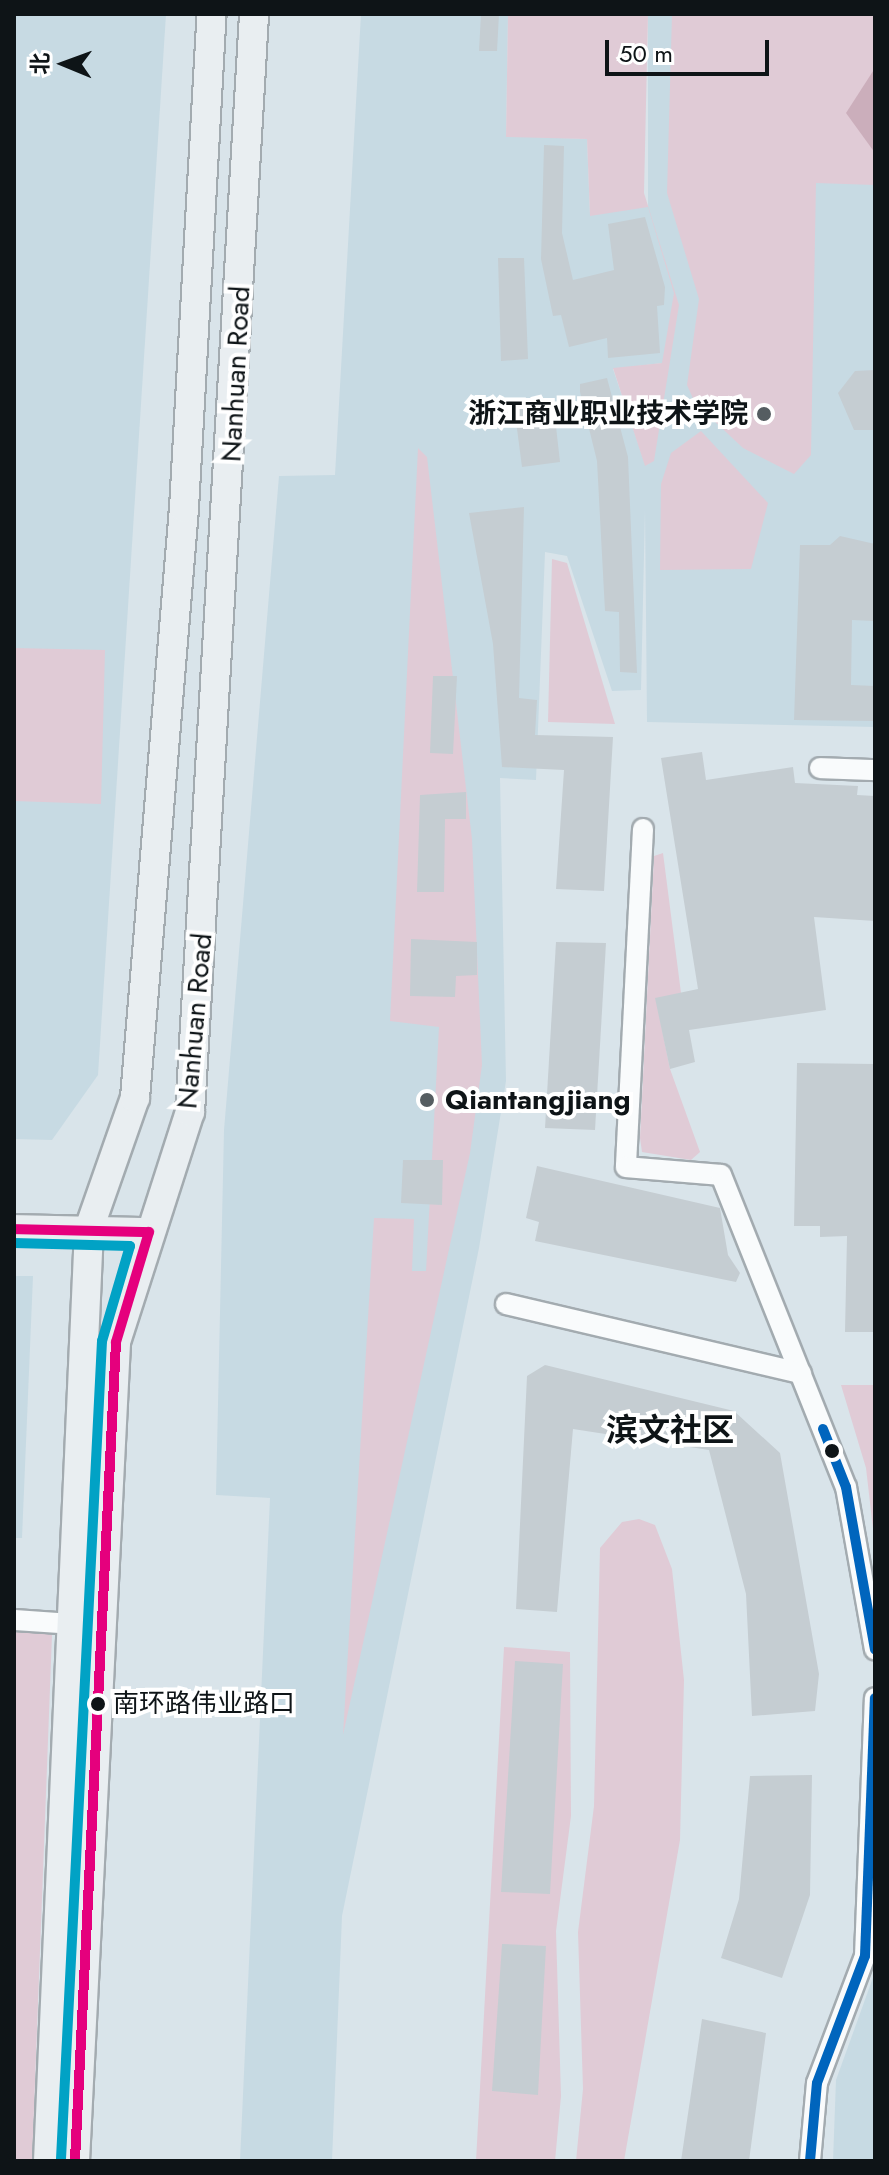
<!DOCTYPE html>
<meta charset="utf-8">
<style>
body{margin:0}
#map{position:relative;width:889px;height:2175px;overflow:hidden;background:#d9e4ea;font-family:Jost,"Noto Sans SC",sans-serif}
div>[style]{position:absolute}
[style*='--x']{left:calc(var(--x)*1px);top:calc(var(--y)*1px);width:calc(var(--w)*1px);rotate:calc(var(--a)*1deg)}
.built>*{inset:0;background:#c7dae3}
.green>*{inset:0;background:#e0cbd6}
.water>*{inset:0;background:#cbaebb}
.building>*{inset:0;background:#c5cdd2}
.roads{filter:drop-shadow(2px 0 #a3abb0) drop-shadow(-2px 0 #a3abb0) drop-shadow(0 2px #a3abb0) drop-shadow(0 -2px #a3abb0)}
.street>*{height:20px;margin:-10px;padding:0 10px;transform-origin:10px;border-radius:10px;background:#f9fbfc}
.secondary>*{height:28px;margin:-14px;padding:0 14px;transform-origin:14px;border-radius:14px;background:#e9eef1}
.bus-1>*{height:10px;margin:-5px;padding:0 5px;transform-origin:5px;border-radius:5px;background:#e5007d}
.bus-2>*{height:10px;margin:-5px;padding:0 5px;transform-origin:5px;border-radius:5px;background:#01a2c5}
.bus-3>*{height:10px;margin:-5px;padding:0 5px;transform-origin:5px;border-radius:5px;background:#0065bd}
.dots>*{width:22px;height:22px;translate:-50% -50%;box-sizing:border-box;border:4px solid #fff;border-radius:50%}
span{translate:-50% -50%;white-space:nowrap;text-align:center;line-height:1.15;-webkit-text-stroke:8px #fff;paint-order:stroke}
.bus-label{font-size:26px;color:#0e1417}
.left{translate:0 -50%;text-align:left}
.street-label{font-size:28px;color:#0e1417}
.poi-label{font-size:28px;color:#0e1417;font-weight:700}
.right{translate:-100% -50%;text-align:right}
.quarter-label{font-size:32px;color:#0e1417;font-weight:700}
.frame{position:absolute;inset:0;border:16px solid #0e1417;pointer-events:none}
.north{position:absolute;left:24px;top:24px;width:80px;height:80px;-webkit-text-stroke:6px #fff;paint-order:stroke;rotate:271deg;font-size:22px;font-weight:700;line-height:32px;text-align:center;color:#0e1417}
.north::after{content:'';display:block;margin:auto;width:28px;height:36px;background:#0e1417;clip-path:polygon(50% 0,100% 100%,50% 72%,0 100%)}
.scale{position:absolute;left:605px;top:40px;width:164px;height:36px;box-sizing:border-box;border:4px solid #0e1417;border-top:0;padding-left:10px;font-size:24px;line-height:28px;white-space:nowrap;color:#0e1417;-webkit-text-stroke:6px #fff;paint-order:stroke}
</style>
<div id="map">
<div class="built">
<i style="clip-path:polygon(14px 14px,166px 14px,98px 1075px,52px 1140px,14px 1139px)"></i>
<i style="clip-path:polygon(evenodd,361px 14px,508px 14px,506px 136px,587px 139px,590px 215px,648px 206px,648px 14px,875px 14px,875px 727px,647px 722px,645px 510px,641px 690px,612px 691px,567px 556px,545px 552px,536px 780px,500px 778px,506px 1081px,479px 1248px,342px 1916px,332px 2161px,240px 2161px,270px 1498px,216px 1495px,224px 1130px,279px 476px,335px 475px,361px 14px,662px 363px,645px 464px,613px 369px,662px 363px)"></i>
<i style="clip-path:polygon(14px 1276px,33px 1276px,22px 1538px,14px 1538px)"></i>
<i style="clip-path:polygon(875px 1972px,875px 2161px,833px 2161px,836px 2080px)"></i>
</div>
<div class="green">
<i style="clip-path:polygon(508px 14px,648px 14px,644px 193px,679px 305px,654px 461px,645px 466px,613px 368px,662px 363px,674px 293px,648px 207px,590px 216px,587px 139px,506px 137px)"></i>
<i style="clip-path:polygon(672px 14px,875px 14px,875px 185px,816px 183px,811px 455px,794px 474px,743px 448px,695px 403px,687px 385px,699px 299px,667px 193px)"></i>
<i style="clip-path:polygon(701px 431px,768px 503px,751px 569px,660px 570px,661px 484px,671px 453px)"></i>
<i style="clip-path:polygon(418px 448px,427px 457px,472px 839px,482px 1065px,470px 1153px,343px 1735px,374px 1218px,414px 1219px,412px 1271px,426px 1271px,439px 1027px,390px 1021px)"></i>
<i style="clip-path:polygon(552px 559px,567px 563px,615px 724px,548px 722px)"></i>
<i style="clip-path:polygon(14px 648px,105px 650px,101px 804px,14px 801px)"></i>
<i style="clip-path:polygon(663px 853px,681px 993px,656px 999px,670px 1069px,700px 1152px,691px 1160px,642px 1152px,640px 1138px,654px 856px)"></i>
<i style="clip-path:polygon(841px 1385px,875px 1385px,875px 1546px,866px 1468px)"></i>
<i style="clip-path:polygon(639px 1519px,655px 1525px,672px 1569px,684px 1680px,680px 1840px,624px 2161px,576px 2161px,583px 2089px,578px 1932px,594px 1806px,600px 1548px,622px 1522px)"></i>
<i style="clip-path:polygon(14px 1624px,52px 1635px,32px 2161px,14px 2161px)"></i>
<i style="clip-path:polygon(504px 1647px,570px 1652px,571px 1816px,556px 1931px,561px 2096px,555px 2161px,476px 2161px)"></i>
</div>
<div class="water">
<i style="clip-path:polygon(875px 68px,875px 153px,846px 113px)"></i>
</div>
<div class="building">
<i style="clip-path:polygon(481px 14px,499px 14px,497px 51px,479px 51px)"></i>
<i style="clip-path:polygon(544px 145px,564px 146px,562px 233px,573px 280px,614px 270px,608px 224px,645px 217px,665px 287px,664px 305px,657px 306px,660px 353px,608px 358px,607px 338px,569px 347px,561px 315px,553px 316px,541px 259px)"></i>
<i style="clip-path:polygon(498px 258px,524px 258px,528px 359px,501px 361px)"></i>
<i style="clip-path:polygon(875px 370px,875px 430px,854px 430px,838px 393px,855px 371px)"></i>
<i style="clip-path:polygon(607px 378px,628px 457px,637px 673px,620px 672px,619px 612px,605px 611px,597px 461px,580px 392px,580px 384px)"></i>
<i style="clip-path:polygon(553px 400px,560px 462px,522px 467px,514px 406px)"></i>
<i style="clip-path:polygon(524px 507px,519px 698px,537px 700px,535px 735px,613px 737px,604px 891px,556px 889px,564px 770px,502px 767px,493px 644px,469px 513px)"></i>
<i style="clip-path:polygon(840px 536px,875px 544px,875px 621px,852px 620px,851px 685px,875px 686px,875px 721px,794px 720px,800px 545px,830px 545px)"></i>
<i style="clip-path:polygon(433px 676px,457px 676px,453px 754px,430px 753px)"></i>
<i style="clip-path:polygon(702px 752px,706px 780px,793px 767px,795px 783px,858px 786px,857px 795px,875px 796px,875px 921px,814px 917px,826px 1010px,689px 1030px,695px 1062px,670px 1069px,655px 998px,698px 989px,661px 758px)"></i>
<i style="clip-path:polygon(466px 792px,466px 819px,445px 819px,444px 892px,417px 892px,420px 795px)"></i>
<i style="clip-path:polygon(411px 939px,477px 942px,477px 975px,456px 976px,455px 997px,410px 996px)"></i>
<i style="clip-path:polygon(556px 942px,606px 943px,595px 1130px,545px 1128px)"></i>
<i style="clip-path:polygon(797px 1063px,875px 1064px,875px 1332px,845px 1332px,847px 1236px,820px 1237px,820px 1226px,794px 1226px)"></i>
<i style="clip-path:polygon(403px 1160px,443px 1160px,442px 1205px,401px 1203px)"></i>
<i style="clip-path:polygon(537px 1166px,720px 1208px,728px 1255px,740px 1273px,736px 1282px,535px 1241px,539px 1222px,526px 1218px)"></i>
<i style="clip-path:polygon(545px 1365px,734px 1411px,780px 1453px,819px 1674px,815px 1711px,752px 1716px,746px 1594px,709px 1450px,573px 1429px,557px 1612px,516px 1609px,527px 1376px)"></i>
<i style="clip-path:polygon(515px 1661px,563px 1664px,550px 1894px,501px 1892px)"></i>
<i style="clip-path:polygon(812px 1775px,810px 1895px,782px 1978px,721px 1958px,739px 1899px,750px 1776px)"></i>
<i style="clip-path:polygon(502px 1944px,546px 1946px,538px 2095px,492px 2091px)"></i>
<i style="clip-path:polygon(702px 2019px,766px 2033px,749px 2161px,681px 2161px)"></i>
</div>
<div class="roads">
<div class="street">
<i style="--x:820;--y:768;--w:55;--a:2.1"></i>
<i style="--x:643;--y:829;--w:338;--a:92.9"></i>
<i style="--x:626;--y:1167;--w:95;--a:4.8"></i>
<i style="--x:721;--y:1175;--w:336;--a:68.2"></i>
<i style="--x:846;--y:1487;--w:165;--a:79.9"></i>
<i style="--x:506;--y:1304;--w:303;--a:13.2"></i>
<i style="--x:14;--y:1620;--w:58;--a:3.9"></i>
<i style="--x:810;--y:2161;--w:78;--a:-84.9"></i>
<i style="--x:817;--y:2083;--w:136;--a:-69.3"></i>
<i style="--x:865;--y:1956;--w:258;--a:-87.8"></i>
</div>
<div class="secondary">
<i style="--x:14;--y:1229;--w:135;--a:1.3"></i>
<i style="--x:48;--y:2161;--w:933;--a:-87.48"></i>
<i style="--x:89;--y:1229;--w:139;--a:-70.7"></i>
<i style="--x:135;--y:1098;--w:592;--a:-85.25"></i>
<i style="--x:184;--y:508;--w:495;--a:-86.8"></i>
<i style="--x:75;--y:2161;--w:820;--a:-87.13"></i>
<i style="--x:116;--y:1342;--w:242;--a:-72.2"></i>
<i style="--x:190;--y:1112;--w:1100;--a:-86.66"></i>
</div>
</div>
<div class="bus-1">
<i style="--x:14;--y:1229;--w:135;--a:1.3"></i>
<i style="--x:149;--y:1232;--w:115;--a:106.7"></i>
<i style="--x:116;--y:1342;--w:820;--a:92.87"></i>
</div>
<div class="bus-2">
<i style="--x:14;--y:1243;--w:116;--a:1.5"></i>
<i style="--x:130;--y:1246;--w:99;--a:106.4"></i>
<i style="--x:102;--y:1341;--w:820;--a:92.87"></i>
</div>
<div class="bus-3">
<i style="--x:823;--y:1429;--w:62;--a:68.4"></i>
<i style="--x:846;--y:1487;--w:165;--a:79.9"></i>
<i style="--x:810;--y:2161;--w:78;--a:-84.9"></i>
<i style="--x:817;--y:2083;--w:136;--a:-69.3"></i>
<i style="--x:865;--y:1956;--w:258;--a:-87.8"></i>
</div>
<div class="dots">
<i style="left:764px;top:414px;background:#555d61"></i>
<i style="left:427px;top:1100px;background:#555d61"></i>
<i style="left:832px;top:1451px;background:#0e1417"></i>
<i style="left:98px;top:1704px;background:#0e1417"></i>
</div>
<div class="bus-label">
<span class="left" style="left:113px;top:1704px">南环路伟业路口</span>
</div>
<div class="street-label">
<span style="left:236px;top:374px;rotate:-87deg">Nanhuan Road</span>
<span style="left:195px;top:1021px;rotate:-85deg">Nanhuan Road</span>
</div>
<div class="poi-label">
<span class="right" style="left:748px;top:414px">浙江商业职业技术学院</span>
<span class="left" style="left:445px;top:1100px">Qiantangjiang</span>
</div>
<div class="quarter-label">
<span style="left:670px;top:1430px">滨文社区</span>
</div>
<div class="frame"></div>
<div class="north">北</div>
<div class="scale">50 m</div>
</div>
